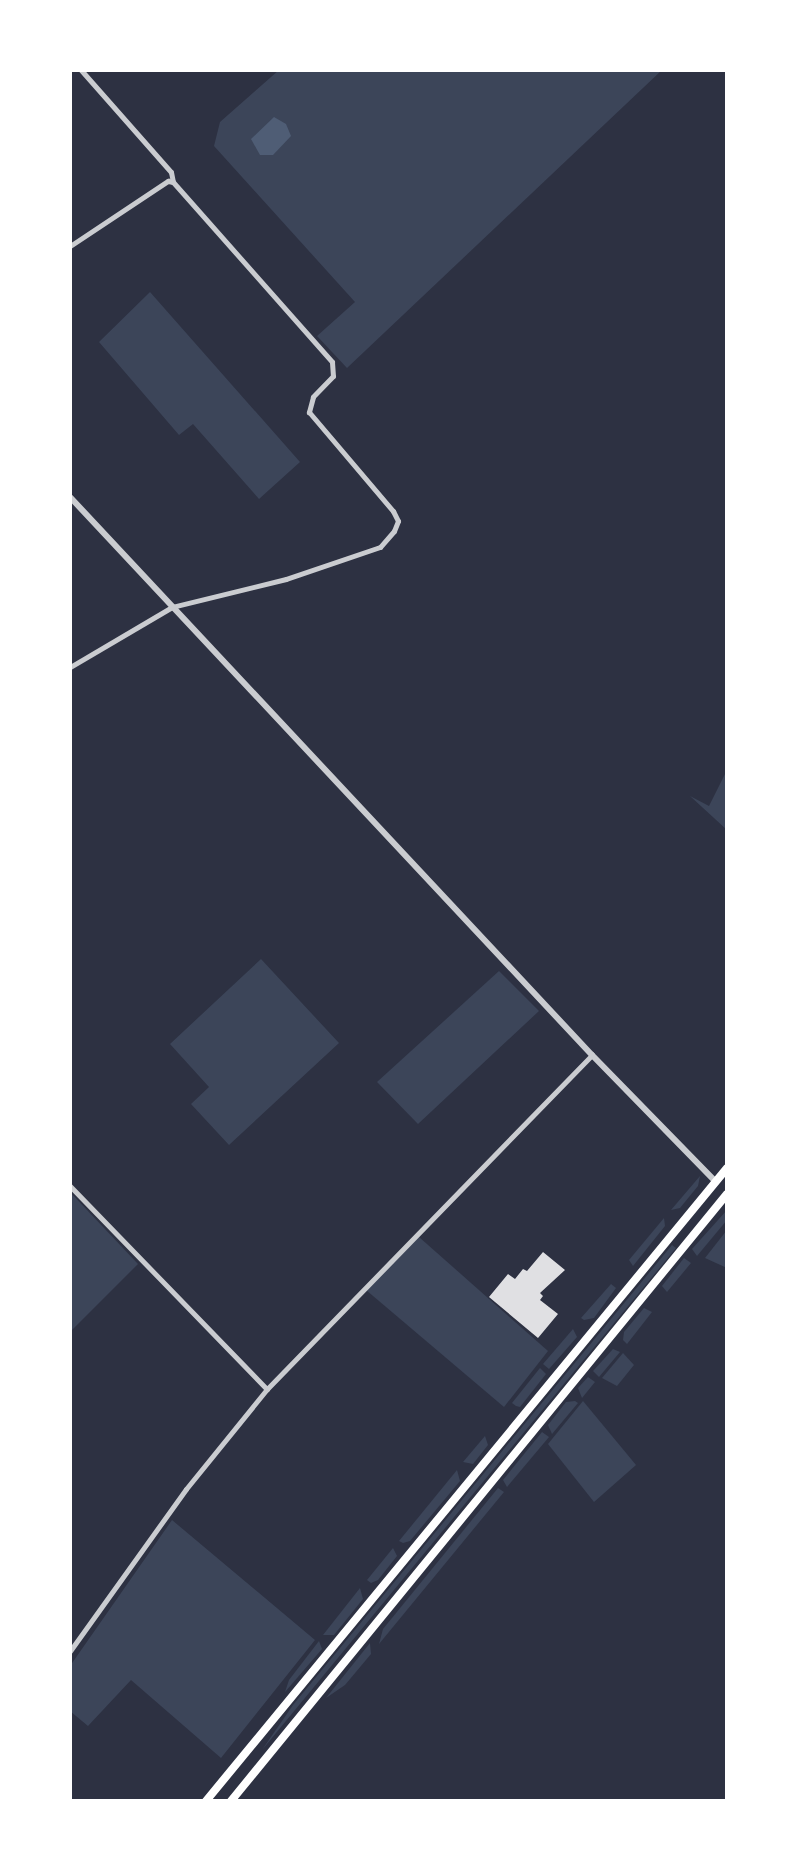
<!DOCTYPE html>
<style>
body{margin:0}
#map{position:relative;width:797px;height:1871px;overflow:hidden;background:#2d3142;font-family:"Roboto Condensed",sans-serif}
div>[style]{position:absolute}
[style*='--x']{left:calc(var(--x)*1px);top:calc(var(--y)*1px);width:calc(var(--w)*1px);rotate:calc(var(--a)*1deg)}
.green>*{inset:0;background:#3c4559}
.water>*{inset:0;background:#4f5d75}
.building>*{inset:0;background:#e0e0e3}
.minor>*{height:5px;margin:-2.5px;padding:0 2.5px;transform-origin:2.5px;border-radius:2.5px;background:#caccd0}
.tertiary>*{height:6px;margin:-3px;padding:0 3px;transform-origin:3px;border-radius:3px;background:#caccd0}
.primary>*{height:8px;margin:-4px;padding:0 4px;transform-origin:4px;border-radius:4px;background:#fff}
span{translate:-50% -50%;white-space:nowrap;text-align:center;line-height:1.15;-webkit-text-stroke:7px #fff;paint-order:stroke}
.frame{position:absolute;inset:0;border:72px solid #fff;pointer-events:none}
</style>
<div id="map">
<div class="green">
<i style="clip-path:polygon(279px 70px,662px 70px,347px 368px,317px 336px,355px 302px,214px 146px,220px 122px)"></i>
<i style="clip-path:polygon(150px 292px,300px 462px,259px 499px,193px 424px,179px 435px,99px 342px)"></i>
<i style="clip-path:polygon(727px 770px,727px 830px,690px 796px,709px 806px)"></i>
<i style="clip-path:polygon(261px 959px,339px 1043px,229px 1145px,191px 1104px,209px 1087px,170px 1044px)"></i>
<i style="clip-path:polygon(499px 971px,539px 1011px,418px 1124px,377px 1082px)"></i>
<i style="clip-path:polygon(700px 1176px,698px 1186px,680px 1208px,671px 1210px)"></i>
<i style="clip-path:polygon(70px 1192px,138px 1264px,70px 1332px)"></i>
<i style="clip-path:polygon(727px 1210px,727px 1220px,697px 1256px,692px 1249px)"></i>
<i style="clip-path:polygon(664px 1218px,665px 1226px,633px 1266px,629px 1260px)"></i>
<i style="clip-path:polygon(727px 1230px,727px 1268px,705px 1258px)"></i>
<i style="clip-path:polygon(419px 1237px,548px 1351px,504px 1407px,366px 1290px)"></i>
<i style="clip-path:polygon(672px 1245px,676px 1248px,262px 1750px,293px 1705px)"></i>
<i style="clip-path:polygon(684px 1258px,691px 1263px,667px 1292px,662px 1286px)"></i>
<i style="clip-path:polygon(611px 1284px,616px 1288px,594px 1318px,584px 1320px,581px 1318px)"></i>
<i style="clip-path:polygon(644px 1308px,652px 1312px,627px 1344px,623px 1340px,624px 1332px)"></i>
<i style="clip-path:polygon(573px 1329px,577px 1337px,549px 1369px,543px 1364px)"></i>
<i style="clip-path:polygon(613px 1349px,620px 1352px,599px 1377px,593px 1371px)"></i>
<i style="clip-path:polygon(623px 1353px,634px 1365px,617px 1386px,602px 1378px)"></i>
<i style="clip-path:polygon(540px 1368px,546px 1374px,520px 1407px,516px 1406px,512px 1403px)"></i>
<i style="clip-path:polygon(588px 1377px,595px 1382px,582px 1398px,578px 1388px)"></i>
<i style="clip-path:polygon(575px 1401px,578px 1403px,552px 1434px,548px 1425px,566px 1402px)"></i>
<i style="clip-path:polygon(583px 1401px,636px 1465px,594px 1502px,548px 1444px)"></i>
<i style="clip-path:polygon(542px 1432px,549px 1437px,507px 1487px,503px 1480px)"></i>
<i style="clip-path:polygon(485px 1436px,488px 1445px,473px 1464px,463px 1462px)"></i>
<i style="clip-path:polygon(457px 1470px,460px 1481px,410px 1541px,403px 1543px,399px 1541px)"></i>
<i style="clip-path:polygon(498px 1488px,504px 1492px,379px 1644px,383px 1629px)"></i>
<i style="clip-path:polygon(172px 1520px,315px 1640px,221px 1758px,131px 1680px,88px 1726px,70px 1711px,70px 1666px)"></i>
<i style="clip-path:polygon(393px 1548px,397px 1556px,378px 1580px,371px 1583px,367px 1580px)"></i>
<i style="clip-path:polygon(360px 1588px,363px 1599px,334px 1635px,323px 1635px)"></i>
<i style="clip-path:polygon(319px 1641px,322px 1649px,285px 1692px,289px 1680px)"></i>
<i style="clip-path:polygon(370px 1643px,371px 1654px,345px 1685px,326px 1698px)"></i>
</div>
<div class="water">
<i style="clip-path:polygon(274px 117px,286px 124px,291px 136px,273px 155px,260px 155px,251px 139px)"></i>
</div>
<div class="building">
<i style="clip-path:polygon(543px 1252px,565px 1270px,540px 1293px,543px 1296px,540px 1300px,558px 1314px,538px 1338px,489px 1297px,508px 1274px,515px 1279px,523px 1269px,527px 1271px)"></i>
</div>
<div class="minor">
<i style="--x:81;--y:70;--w:136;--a:48.6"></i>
<i style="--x:171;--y:172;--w:10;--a:79"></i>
<i style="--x:70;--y:246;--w:118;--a:-33.6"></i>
<i style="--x:168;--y:181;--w:5;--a:11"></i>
<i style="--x:173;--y:182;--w:240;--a:48.5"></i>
<i style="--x:332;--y:362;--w:14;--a:86"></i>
<i style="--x:333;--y:376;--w:29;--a:134"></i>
<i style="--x:313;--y:397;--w:16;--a:105"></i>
<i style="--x:309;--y:412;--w:130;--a:49.7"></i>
<i style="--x:393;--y:511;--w:11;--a:63"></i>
<i style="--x:398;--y:521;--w:11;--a:112"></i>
<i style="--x:394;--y:531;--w:21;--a:131"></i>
<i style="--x:380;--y:547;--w:99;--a:161.2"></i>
<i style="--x:286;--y:579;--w:117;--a:166.2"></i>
<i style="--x:172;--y:607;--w:118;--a:149.5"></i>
<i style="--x:70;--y:1186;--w:283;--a:45.9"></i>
<i style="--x:70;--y:1651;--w:199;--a:-54.4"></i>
<i style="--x:186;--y:1489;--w:129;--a:-51"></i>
<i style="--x:267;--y:1389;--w:466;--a:-45.8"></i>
</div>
<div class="tertiary">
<i style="--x:70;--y:497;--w:764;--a:46.91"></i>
<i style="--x:592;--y:1055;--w:177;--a:45.7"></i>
</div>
<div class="primary">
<i style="--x:206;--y:1801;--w:820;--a:-50.54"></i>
<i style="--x:231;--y:1801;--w:784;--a:-50.75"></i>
</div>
<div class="frame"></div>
</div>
